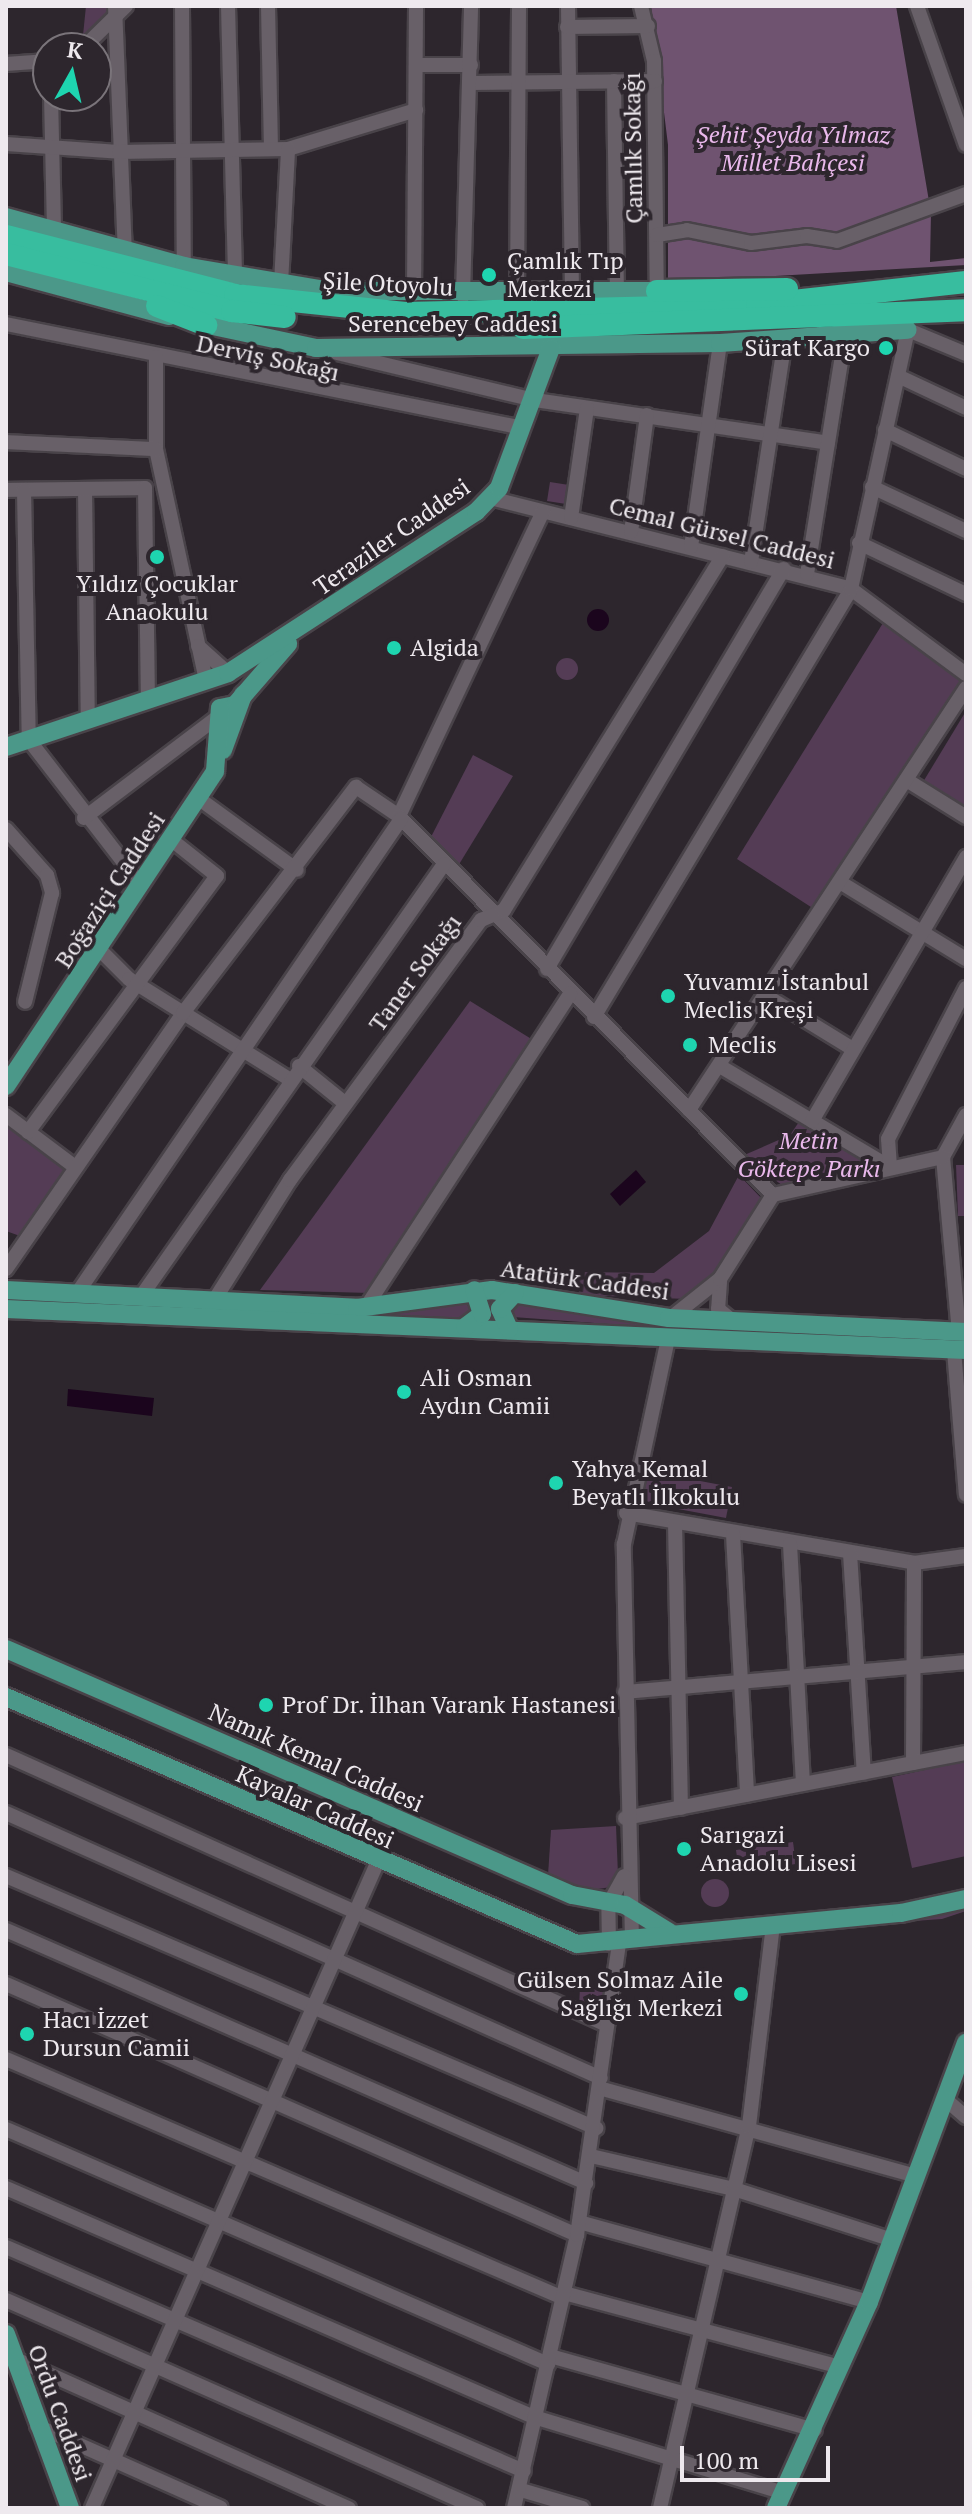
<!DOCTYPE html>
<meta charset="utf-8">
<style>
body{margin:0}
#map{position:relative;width:972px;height:2514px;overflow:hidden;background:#2d262d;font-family:"PT Serif",serif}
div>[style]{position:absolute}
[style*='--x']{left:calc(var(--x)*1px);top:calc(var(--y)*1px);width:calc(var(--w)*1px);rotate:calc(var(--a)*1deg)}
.green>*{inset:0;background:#543c55}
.round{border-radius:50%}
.forest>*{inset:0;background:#6f5370}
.water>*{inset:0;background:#1b051d}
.roads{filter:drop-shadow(2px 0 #494349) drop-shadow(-2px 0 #494349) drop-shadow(0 2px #494349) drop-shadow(0 -2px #494349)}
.minor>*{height:14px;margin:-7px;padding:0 7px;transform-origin:7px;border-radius:7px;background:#686068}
.major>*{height:18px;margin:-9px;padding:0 9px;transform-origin:9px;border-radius:9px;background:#4b9889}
.highway>*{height:22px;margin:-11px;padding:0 11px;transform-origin:11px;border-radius:11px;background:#38bd9f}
.dots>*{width:22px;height:22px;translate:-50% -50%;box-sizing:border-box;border:4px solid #2d262d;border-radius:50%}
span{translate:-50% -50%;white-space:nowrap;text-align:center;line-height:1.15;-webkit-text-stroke:8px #2d262d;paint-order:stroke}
.park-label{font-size:24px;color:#e9b8eb;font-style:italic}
.street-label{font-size:24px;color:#eee9ee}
.poi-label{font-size:24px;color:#eee9ee}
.left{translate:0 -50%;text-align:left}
.right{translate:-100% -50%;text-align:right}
.frame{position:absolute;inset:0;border:8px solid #eee9ee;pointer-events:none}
.north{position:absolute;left:32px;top:32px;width:80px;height:80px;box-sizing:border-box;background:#2d262d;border:2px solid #7a747a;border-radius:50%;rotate:8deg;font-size:22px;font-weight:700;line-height:32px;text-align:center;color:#eee9ee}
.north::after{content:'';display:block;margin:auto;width:28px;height:36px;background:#1ed5b0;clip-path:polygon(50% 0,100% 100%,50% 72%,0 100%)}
.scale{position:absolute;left:680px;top:2446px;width:150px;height:36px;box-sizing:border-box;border:4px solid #eee9ee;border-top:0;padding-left:10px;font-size:24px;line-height:28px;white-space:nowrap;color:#eee9ee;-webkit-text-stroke:6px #2d262d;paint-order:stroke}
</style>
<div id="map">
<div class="green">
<i style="clip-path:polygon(86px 6px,118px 6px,82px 45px)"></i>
<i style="clip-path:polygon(550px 482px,569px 485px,566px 504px,547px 501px)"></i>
<i style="clip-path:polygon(883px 623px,961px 680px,814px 909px,737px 859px)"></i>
<i class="round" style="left:556px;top:658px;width:22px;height:22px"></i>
<i style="clip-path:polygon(966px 711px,966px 815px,920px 787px)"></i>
<i style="clip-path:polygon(473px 755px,513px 776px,458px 866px,431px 837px)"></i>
<i style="clip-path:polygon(470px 1001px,533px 1040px,370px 1293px,260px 1290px)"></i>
<i style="clip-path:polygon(801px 1119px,882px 1164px,786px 1188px,742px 1156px,790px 1135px)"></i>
<i style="clip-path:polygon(6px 1122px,67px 1165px,20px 1236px,6px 1231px)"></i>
<i style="clip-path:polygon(956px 1165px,966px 1165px,966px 1216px,958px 1216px)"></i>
<i style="clip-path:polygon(739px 1175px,763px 1200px,717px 1274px,687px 1299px,579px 1295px,579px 1272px,654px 1273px,709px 1231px)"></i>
<i style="clip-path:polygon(6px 1295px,467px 1299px,476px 1306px,470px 1319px)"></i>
<i style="clip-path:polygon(513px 1302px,605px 1319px,690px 1325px,690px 1330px,513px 1317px,506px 1312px)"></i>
<i style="clip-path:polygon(647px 1471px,732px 1487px,726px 1518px,641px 1502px)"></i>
<i style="clip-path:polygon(966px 1761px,966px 1856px,912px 1868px,892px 1777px)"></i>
<i style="clip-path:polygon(616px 1826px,618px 1875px,611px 1887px,585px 1891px,548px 1875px,551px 1830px)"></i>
<i style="clip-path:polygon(793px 1842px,796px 1864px,739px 1872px,736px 1850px)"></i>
<i class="round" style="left:701px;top:1879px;width:28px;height:28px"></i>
<i style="clip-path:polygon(966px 1903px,966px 1911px,942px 1919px,900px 1922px)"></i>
<i style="clip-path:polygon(580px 1986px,607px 1990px,605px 2018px,579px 2010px)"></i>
</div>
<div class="forest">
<i style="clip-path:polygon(651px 6px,896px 6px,931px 213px,930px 262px,966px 258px,966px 265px,668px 282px,668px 145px)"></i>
</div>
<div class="water">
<i class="round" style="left:587px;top:609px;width:22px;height:22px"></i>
<i style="clip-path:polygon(636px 1170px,646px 1182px,620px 1206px,610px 1194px)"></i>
<i style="clip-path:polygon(68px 1389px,154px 1398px,152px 1416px,67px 1406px)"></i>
</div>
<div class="roads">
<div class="minor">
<i style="--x:115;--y:6;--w:244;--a:87.7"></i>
<i style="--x:182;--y:6;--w:260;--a:89.6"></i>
<i style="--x:228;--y:6;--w:271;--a:88.5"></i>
<i style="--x:268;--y:6;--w:141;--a:88.8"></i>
<i style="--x:568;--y:6;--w:287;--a:89.2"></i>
<i style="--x:641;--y:6;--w:57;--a:76.7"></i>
<i style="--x:654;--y:61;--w:230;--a:89.3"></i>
<i style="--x:917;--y:6;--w:147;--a:70.6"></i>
<i style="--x:567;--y:27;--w:81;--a:-0.7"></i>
<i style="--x:83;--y:48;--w:60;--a:-44.3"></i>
<i style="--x:6;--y:64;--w:42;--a:-4.1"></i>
<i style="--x:416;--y:65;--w:55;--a:0"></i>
<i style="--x:614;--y:81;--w:211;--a:89.2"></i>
<i style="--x:472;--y:83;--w:183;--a:-0.6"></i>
<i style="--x:51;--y:96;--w:134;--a:88.7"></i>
<i style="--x:6;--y:144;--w:113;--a:4"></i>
<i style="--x:119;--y:152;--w:169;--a:-1"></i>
<i style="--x:288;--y:149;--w:134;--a:-16.9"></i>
<i style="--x:657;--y:235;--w:30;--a:-9"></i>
<i style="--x:687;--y:230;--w:65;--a:11.5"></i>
<i style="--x:751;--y:243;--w:56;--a:-7.1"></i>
<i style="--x:807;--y:236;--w:30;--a:9"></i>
<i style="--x:837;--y:241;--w:137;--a:-20"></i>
<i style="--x:281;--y:284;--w:135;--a:-87"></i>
<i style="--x:414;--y:294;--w:288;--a:-89.6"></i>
<i style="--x:517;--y:295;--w:289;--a:-89.6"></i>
<i style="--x:463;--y:296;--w:290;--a:-88.4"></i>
<i style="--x:6;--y:324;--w:527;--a:11.37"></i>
<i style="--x:337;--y:353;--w:204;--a:13.4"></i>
<i style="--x:535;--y:400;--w:296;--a:8.3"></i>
<i style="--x:156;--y:357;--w:92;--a:90"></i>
<i style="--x:156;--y:449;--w:236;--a:77.8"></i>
<i style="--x:898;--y:376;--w:75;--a:25.2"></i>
<i style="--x:885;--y:430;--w:90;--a:25.7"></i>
<i style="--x:6;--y:442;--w:150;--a:2.7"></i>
<i style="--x:872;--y:487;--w:104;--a:25.1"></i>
<i style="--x:85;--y:489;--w:231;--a:89.3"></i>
<i style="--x:6;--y:490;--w:139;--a:-0.8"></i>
<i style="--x:145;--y:488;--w:212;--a:89.2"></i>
<i style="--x:24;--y:490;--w:250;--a:88.9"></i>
<i style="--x:29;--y:740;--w:183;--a:52.3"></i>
<i style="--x:490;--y:498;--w:372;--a:14.1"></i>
<i style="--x:851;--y:589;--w:143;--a:36.5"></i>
<i style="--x:571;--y:518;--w:111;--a:-81.7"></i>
<i style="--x:631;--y:532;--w:118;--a:-82.2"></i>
<i style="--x:859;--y:543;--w:119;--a:25.5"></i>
<i style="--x:691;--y:547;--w:206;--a:-81.9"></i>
<i style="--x:751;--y:562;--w:224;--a:-81.3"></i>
<i style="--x:807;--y:574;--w:241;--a:-80.9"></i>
<i style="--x:198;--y:646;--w:40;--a:42"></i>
<i style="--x:908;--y:781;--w:68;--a:31.8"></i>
<i style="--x:198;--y:798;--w:122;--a:36"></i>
<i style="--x:399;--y:816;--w:336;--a:-64.7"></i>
<i style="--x:84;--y:818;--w:169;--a:-37.1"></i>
<i style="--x:6;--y:829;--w:62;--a:48.3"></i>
<i style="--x:47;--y:875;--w:19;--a:74"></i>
<i style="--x:52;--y:893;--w:112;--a:103.9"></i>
<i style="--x:843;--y:884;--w:144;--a:31.4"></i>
<i style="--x:100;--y:950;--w:41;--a:45"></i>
<i style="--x:129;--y:979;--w:189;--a:32"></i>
<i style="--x:547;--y:969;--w:465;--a:-59.4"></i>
<i style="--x:768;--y:997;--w:100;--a:31.5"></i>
<i style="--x:594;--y:1017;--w:499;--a:-59"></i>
<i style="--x:851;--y:589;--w:265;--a:-77.6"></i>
<i style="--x:908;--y:330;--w:63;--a:22.5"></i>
<i style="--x:299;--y:1066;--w:60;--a:39"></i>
<i style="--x:723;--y:1068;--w:194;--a:30.7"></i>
<i style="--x:689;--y:1110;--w:505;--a:-56.72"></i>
<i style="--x:6;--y:1115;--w:85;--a:36.9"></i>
<i style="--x:812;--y:1121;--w:306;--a:-59.7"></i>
<i style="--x:28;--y:1132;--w:318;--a:-53.6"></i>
<i style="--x:217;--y:876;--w:56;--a:-141.5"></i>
<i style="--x:943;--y:1157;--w:176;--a:84.8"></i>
<i style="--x:943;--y:1157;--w:48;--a:-61.3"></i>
<i style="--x:890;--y:1167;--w:28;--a:-94"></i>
<i style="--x:888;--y:1139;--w:170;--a:-62.7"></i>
<i style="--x:6;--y:1269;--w:311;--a:-55.3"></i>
<i style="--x:183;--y:1013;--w:285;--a:-52.6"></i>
<i style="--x:356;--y:787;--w:52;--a:34"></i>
<i style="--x:399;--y:816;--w:532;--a:45.38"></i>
<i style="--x:720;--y:1282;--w:27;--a:94"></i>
<i style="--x:718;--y:1309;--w:19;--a:39"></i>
<i style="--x:78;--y:1292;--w:573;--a:-55.67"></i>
<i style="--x:142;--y:1295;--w:526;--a:-54.98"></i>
<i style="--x:215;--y:1299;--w:141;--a:-57.8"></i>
<i style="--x:290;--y:1180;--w:323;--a:-53.7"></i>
<i style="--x:481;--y:920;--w:25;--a:-23"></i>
<i style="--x:504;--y:910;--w:416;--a:-58.3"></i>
<i style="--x:366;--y:1307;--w:374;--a:-56.9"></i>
<i style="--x:672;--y:1317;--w:61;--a:-38.4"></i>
<i style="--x:720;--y:1279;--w:99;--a:-57.8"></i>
<i style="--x:773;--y:1195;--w:174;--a:-12.6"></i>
<i style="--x:954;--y:1350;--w:145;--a:85.3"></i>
<i style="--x:626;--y:1513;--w:292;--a:9.8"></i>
<i style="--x:914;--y:1563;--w:52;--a:-7.7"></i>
<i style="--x:675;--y:1523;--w:285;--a:88.8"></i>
<i style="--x:733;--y:1534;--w:261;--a:86.9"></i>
<i style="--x:790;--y:1544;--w:240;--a:86.9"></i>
<i style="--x:850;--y:1553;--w:220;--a:86.4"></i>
<i style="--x:625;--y:1692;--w:342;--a:-5"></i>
<i style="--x:6;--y:1755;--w:659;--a:24.19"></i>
<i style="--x:913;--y:1763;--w:200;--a:-89.7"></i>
<i style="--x:6;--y:1813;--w:651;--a:24.01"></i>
<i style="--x:625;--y:1818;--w:347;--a:-10.8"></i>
<i style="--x:6;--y:1876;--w:642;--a:23.13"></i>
<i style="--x:6;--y:1930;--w:633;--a:23.57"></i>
<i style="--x:632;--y:1940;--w:396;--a:-91.2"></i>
<i style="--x:624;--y:1544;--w:211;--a:-77.9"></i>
<i style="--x:609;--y:1944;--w:39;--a:-91"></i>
<i style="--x:608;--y:1905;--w:33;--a:-61"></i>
<i style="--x:6;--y:1984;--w:624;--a:23.73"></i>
<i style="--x:6;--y:2059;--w:606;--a:23.22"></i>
<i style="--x:599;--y:2088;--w:329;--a:15.5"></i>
<i style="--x:944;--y:2098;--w:29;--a:41"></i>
<i style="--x:6;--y:2129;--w:591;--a:23.44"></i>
<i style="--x:591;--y:2156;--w:147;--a:13"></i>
<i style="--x:734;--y:2189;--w:167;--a:17.8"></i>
<i style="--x:6;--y:2188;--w:576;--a:23.45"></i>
<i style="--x:534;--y:2417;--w:261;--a:16.9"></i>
<i style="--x:579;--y:2222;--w:301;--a:15.4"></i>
<i style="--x:6;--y:2247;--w:564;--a:23.39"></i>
<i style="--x:564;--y:2293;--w:287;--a:15"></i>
<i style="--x:6;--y:2300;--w:515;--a:23.83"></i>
<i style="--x:550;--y:2356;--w:275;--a:15.6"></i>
<i style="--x:13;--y:2358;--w:368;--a:24.1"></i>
<i style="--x:37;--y:2426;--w:201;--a:24"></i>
<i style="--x:521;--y:2490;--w:64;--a:16.4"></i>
<i style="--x:92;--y:2508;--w:707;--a:-66.15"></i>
<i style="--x:514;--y:2508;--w:280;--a:-77"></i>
<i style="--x:577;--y:2235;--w:295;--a:-81.8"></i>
<i style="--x:660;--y:2508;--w:392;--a:-76.9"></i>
<i style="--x:749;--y:2126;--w:203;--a:-83.2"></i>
</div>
<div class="major">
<i style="--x:6;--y:217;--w:185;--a:15.4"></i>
<i style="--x:184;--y:266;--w:150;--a:9.6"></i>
<i style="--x:332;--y:291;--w:325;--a:0"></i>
<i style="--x:6;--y:272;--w:169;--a:15.1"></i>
<i style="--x:194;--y:322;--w:125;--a:12"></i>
<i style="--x:316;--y:348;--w:404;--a:-0.7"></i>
<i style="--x:720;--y:343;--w:188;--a:-4"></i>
<i style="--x:220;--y:708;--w:15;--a:-11"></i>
<i style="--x:235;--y:705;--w:81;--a:-49"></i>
<i style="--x:6;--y:747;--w:234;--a:-18.4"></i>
<i style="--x:228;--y:673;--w:296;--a:-33"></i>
<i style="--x:476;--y:512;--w:33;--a:-46"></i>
<i style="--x:499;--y:488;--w:149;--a:-69.6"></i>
<i style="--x:223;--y:750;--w:59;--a:-70"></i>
<i style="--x:6;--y:1086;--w:378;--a:-56.4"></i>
<i style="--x:215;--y:771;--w:63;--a:-85.5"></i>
<i style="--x:6;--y:1290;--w:351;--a:2.9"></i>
<i style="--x:357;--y:1308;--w:136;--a:-7.6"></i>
<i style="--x:492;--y:1290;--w:179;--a:9"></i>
<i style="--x:669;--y:1318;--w:297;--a:2.7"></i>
<i style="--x:6;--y:1309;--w:961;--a:2.45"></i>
<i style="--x:465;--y:1327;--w:21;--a:-37"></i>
<i style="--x:482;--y:1314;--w:25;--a:-108"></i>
<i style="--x:509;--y:1329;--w:22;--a:-114"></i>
<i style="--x:500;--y:1309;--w:22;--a:-47"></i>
<i style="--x:6;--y:1649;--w:617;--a:23.49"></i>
<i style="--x:572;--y:1895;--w:54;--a:10.7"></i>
<i style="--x:625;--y:1905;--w:52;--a:31.5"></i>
<i style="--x:6;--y:1697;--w:622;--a:23.39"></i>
<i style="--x:577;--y:1944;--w:325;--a:-5.5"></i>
<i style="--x:901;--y:1913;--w:66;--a:-12.2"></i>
<i style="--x:6;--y:2334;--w:185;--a:69.8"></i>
<i style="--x:776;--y:2508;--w:226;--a:-65.7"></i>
<i style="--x:869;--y:2302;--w:277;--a:-69.5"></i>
</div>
<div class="highway">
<i style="--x:6;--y:236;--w:236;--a:14.4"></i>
<i style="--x:235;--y:295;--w:171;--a:6"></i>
<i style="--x:405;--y:313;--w:352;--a:-1.3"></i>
<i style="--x:757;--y:305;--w:210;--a:-6.3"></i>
<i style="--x:6;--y:254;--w:233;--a:14.2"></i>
<i style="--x:232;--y:311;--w:53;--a:6.5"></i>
<i style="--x:657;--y:291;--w:130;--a:-0.9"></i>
<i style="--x:157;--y:306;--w:53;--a:21.2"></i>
<i style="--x:523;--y:328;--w:443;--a:-2.3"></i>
</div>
</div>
<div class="dots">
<i style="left:489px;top:275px;background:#1ed5b0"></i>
<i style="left:886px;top:348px;background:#1ed5b0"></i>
<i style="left:157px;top:557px;background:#1ed5b0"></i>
<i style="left:394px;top:648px;background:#1ed5b0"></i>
<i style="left:668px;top:996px;background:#1ed5b0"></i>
<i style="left:690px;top:1045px;background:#1ed5b0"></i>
<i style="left:404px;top:1392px;background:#1ed5b0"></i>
<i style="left:556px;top:1483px;background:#1ed5b0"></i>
<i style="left:266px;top:1705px;background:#1ed5b0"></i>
<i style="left:684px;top:1849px;background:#1ed5b0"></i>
<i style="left:741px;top:1994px;background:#1ed5b0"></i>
<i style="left:27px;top:2034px;background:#1ed5b0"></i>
</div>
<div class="park-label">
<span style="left:793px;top:149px">Şehit Şeyda Yılmaz<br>Millet Bahçesi</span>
<span style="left:809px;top:1155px">Metin<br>Göktepe Parkı</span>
</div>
<div class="street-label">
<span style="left:633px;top:148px;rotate:-91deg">Çamlık Sokağı</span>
<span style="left:388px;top:284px;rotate:3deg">Şile Otoyolu</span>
<span style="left:453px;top:324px">Serencebey Caddesi</span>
<span style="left:268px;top:358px;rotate:12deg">Derviş Sokağı</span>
<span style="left:722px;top:533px;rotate:14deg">Cemal Gürsel Caddesi</span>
<span style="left:392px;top:537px;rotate:-35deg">Teraziler Caddesi</span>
<span style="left:110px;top:890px;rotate:-57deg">Boğaziçi Caddesi</span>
<span style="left:415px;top:973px;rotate:-54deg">Taner Sokağı</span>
<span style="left:585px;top:1280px;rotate:8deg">Atatürk Caddesi</span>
<span style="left:316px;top:1758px;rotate:24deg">Namık Kemal Caddesi</span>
<span style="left:315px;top:1807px;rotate:24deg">Kayalar Caddesi</span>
<span style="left:60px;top:2413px;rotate:70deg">Ordu Caddesi</span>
</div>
<div class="poi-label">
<span class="left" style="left:507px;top:275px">Çamlık Tıp<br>Merkezi</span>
<span class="right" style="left:870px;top:348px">Sürat Kargo</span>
<span style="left:157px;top:598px">Yıldız Çocuklar<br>Anaokulu</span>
<span class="left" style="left:410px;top:648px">Algida</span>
<span class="left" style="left:684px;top:996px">Yuvamız İstanbul<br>Meclis Kreşi</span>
<span class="left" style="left:708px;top:1045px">Meclis</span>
<span class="left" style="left:420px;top:1392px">Ali Osman<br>Aydın Camii</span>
<span class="left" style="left:572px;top:1483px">Yahya Kemal<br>Beyatlı İlkokulu</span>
<span class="left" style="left:282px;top:1705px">Prof Dr. İlhan Varank Hastanesi</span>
<span class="left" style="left:700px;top:1849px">Sarıgazi<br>Anadolu Lisesi</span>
<span class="right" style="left:723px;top:1994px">Gülsen Solmaz Aile<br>Sağlığı Merkezi</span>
<span class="left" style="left:43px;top:2034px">Hacı İzzet<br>Dursun Camii</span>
</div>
<div class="frame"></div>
<div class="north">K</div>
<div class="scale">100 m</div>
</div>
